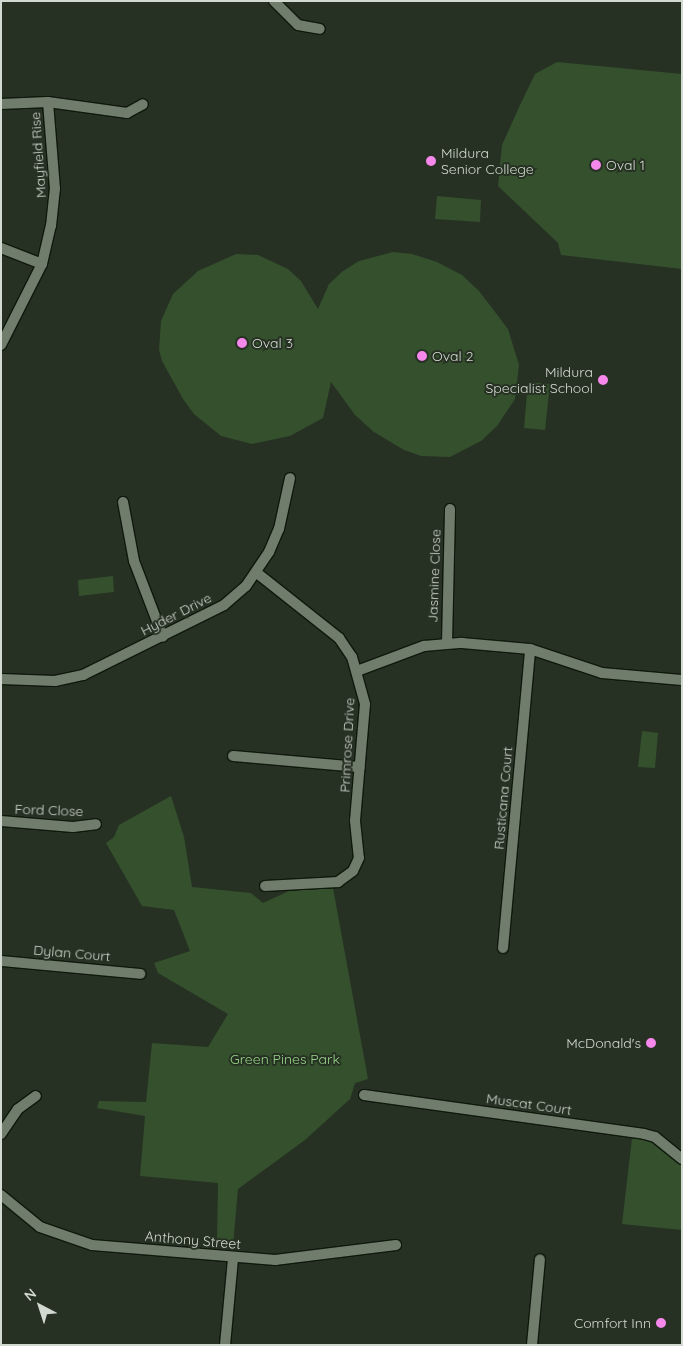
<!DOCTYPE html>
<style>
body{margin:0}
#map{position:relative;width:683px;height:1346px;overflow:hidden;background:#263123;font-family:Quicksand,sans-serif}
div>[style]{position:absolute}
[style*='--x']{left:calc(var(--x)*1px);top:calc(var(--y)*1px);width:calc(var(--w)*1px);rotate:calc(var(--a)*1deg)}
.green>*{inset:0;background:#34502c}
.roads{filter:drop-shadow(1px 0 #0f180c) drop-shadow(-1px 0 #0f180c) drop-shadow(0 1px #0f180c) drop-shadow(0 -1px #0f180c)}
.street>*{height:10px;margin:-5px;padding:0 5px;transform-origin:5px;border-radius:5px;background:#707c6c}
.dots>*{width:14px;height:14px;translate:-50% -50%;box-sizing:border-box;border:2px solid #263123;border-radius:50%}
span{translate:-50% -50%;white-space:nowrap;text-align:center;line-height:1.15;-webkit-text-stroke:4px #263123;paint-order:stroke}
.poi-label{font-size:14px;color:#d2d9d0}
.left{translate:0 -50%;text-align:left}
.right{translate:-100% -50%;text-align:right}
.street-label{font-size:14px;color:#d2d9d0}
.park-label{font-size:14px;color:#98d488}
.frame{position:absolute;inset:0;border:2px solid #d2d9d0;pointer-events:none}
.north{position:absolute;left:15px;top:1281px;width:50px;height:50px;-webkit-text-stroke:4px #263123;paint-order:stroke;rotate:320deg;font-size:14px;font-weight:700;line-height:20px;text-align:center;color:#d2d9d0}
.north::after{content:'';display:block;margin:auto;width:18px;height:22px;background:#d2d9d0;clip-path:polygon(50% 0,100% 100%,50% 72%,0 100%)}
</style>
<div id="map">
<div class="green">
<i style="clip-path:polygon(557px 62px,682px 74px,682px 269px,561px 255px,558px 243px,498px 186px,502px 145px,520px 105px,535px 74px)"></i>
<i style="clip-path:polygon(437px 196px,481px 200px,480px 222px,435px 219px)"></i>
<i style="clip-path:polygon(393px 252px,412px 254px,437px 262px,462px 275px,479px 291px,508px 329px,519px 365px,515px 399px,497px 426px,481px 441px,450px 457px,421px 456px,404px 450px,374px 432px,355px 415px,331px 382px,323px 418px,290px 436px,252px 444px,221px 436px,194px 414px,183px 399px,162px 361px,159px 350px,161px 321px,173px 294px,198px 271px,236px 254px,258px 255px,288px 269px,301px 281px,318px 309px,329px 284px,343px 271px,359px 261px)"></i>
<i style="clip-path:polygon(528px 382px,550px 384px,545px 430px,524px 428px)"></i>
<i style="clip-path:polygon(113px 576px,114px 592px,79px 596px,78px 580px)"></i>
<i style="clip-path:polygon(642px 731px,658px 733px,655px 768px,638px 767px)"></i>
<i style="clip-path:polygon(171px 796px,184px 837px,192px 887px,251px 893px,263px 903px,289px 891px,333px 888px,368px 1079px,355px 1083px,350px 1099px,305px 1140px,238px 1189px,233px 1245px,217px 1243px,218px 1183px,140px 1176px,145px 1116px,97px 1108px,99px 1101px,146px 1102px,152px 1043px,208px 1047px,228px 1014px,158px 973px,154px 963px,190px 951px,174px 910px,142px 906px,106px 843px,114px 837px,119px 825px)"></i>
<i style="clip-path:polygon(632px 1138px,648px 1140px,682px 1165px,682px 1230px,622px 1224px)"></i>
</div>
<div class="roads">
<div class="street">
<i style="--x:274;--y:1;--w:34;--a:45"></i>
<i style="--x:298;--y:25;--w:22;--a:10"></i>
<i style="--x:1;--y:104;--w:47;--a:-2.4"></i>
<i style="--x:48;--y:102;--w:80;--a:7.9"></i>
<i style="--x:127;--y:113;--w:18;--a:-29"></i>
<i style="--x:1;--y:248;--w:44;--a:21.3"></i>
<i style="--x:1;--y:345;--w:91;--a:-63.2"></i>
<i style="--x:42;--y:264;--w:39;--a:-77"></i>
<i style="--x:51;--y:226;--w:37;--a:-84"></i>
<i style="--x:55;--y:189;--w:87;--a:-94.6"></i>
<i style="--x:123;--y:502;--w:60;--a:79.4"></i>
<i style="--x:134;--y:561;--w:81;--a:69.1"></i>
<i style="--x:257;--y:573;--w:105;--a:38.4"></i>
<i style="--x:339;--y:638;--w:23;--a:56"></i>
<i style="--x:352;--y:657;--w:49;--a:74.5"></i>
<i style="--x:365;--y:704;--w:117;--a:94.9"></i>
<i style="--x:355;--y:821;--w:37;--a:84"></i>
<i style="--x:359;--y:858;--w:14;--a:115"></i>
<i style="--x:353;--y:871;--w:19;--a:144"></i>
<i style="--x:338;--y:882;--w:73;--a:176.9"></i>
<i style="--x:447;--y:643;--w:134;--a:-88.7"></i>
<i style="--x:357;--y:671;--w:72;--a:-20.5"></i>
<i style="--x:424;--y:646;--w:38;--a:-5"></i>
<i style="--x:462;--y:643;--w:68;--a:5"></i>
<i style="--x:530;--y:649;--w:76;--a:18.4"></i>
<i style="--x:602;--y:673;--w:80;--a:5"></i>
<i style="--x:1;--y:679;--w:54;--a:2.1"></i>
<i style="--x:55;--y:681;--w:29;--a:-12"></i>
<i style="--x:83;--y:675;--w:157;--a:-26.4"></i>
<i style="--x:224;--y:605;--w:29;--a:-41"></i>
<i style="--x:246;--y:586;--w:41;--a:-55.9"></i>
<i style="--x:269;--y:552;--w:25;--a:-67"></i>
<i style="--x:279;--y:529;--w:52;--a:-77.8"></i>
<i style="--x:233;--y:756;--w:127;--a:5"></i>
<i style="--x:1;--y:821;--w:72;--a:4.8"></i>
<i style="--x:73;--y:827;--w:23;--a:-7"></i>
<i style="--x:503;--y:948;--w:300;--a:-84.8"></i>
<i style="--x:1;--y:961;--w:140;--a:5.3"></i>
<i style="--x:364;--y:1095;--w:283;--a:7.9"></i>
<i style="--x:644;--y:1134;--w:11;--a:15"></i>
<i style="--x:655;--y:1137;--w:35;--a:39"></i>
<i style="--x:1;--y:1134;--w:30;--a:-56"></i>
<i style="--x:18;--y:1109;--w:22;--a:-36"></i>
<i style="--x:1;--y:1195;--w:50;--a:39.4"></i>
<i style="--x:40;--y:1227;--w:55;--a:19.1"></i>
<i style="--x:92;--y:1245;--w:184;--a:4.7"></i>
<i style="--x:275;--y:1260;--w:122;--a:-7.1"></i>
<i style="--x:225;--y:1345;--w:87;--a:-84.7"></i>
<i style="--x:532;--y:1345;--w:86;--a:-84.7"></i>
</div>
</div>
<div class="dots">
<i style="left:431px;top:161px;background:#f788eb"></i>
<i style="left:596px;top:165px;background:#f788eb"></i>
<i style="left:242px;top:343px;background:#f788eb"></i>
<i style="left:422px;top:356px;background:#f788eb"></i>
<i style="left:603px;top:380px;background:#f788eb"></i>
<i style="left:651px;top:1043px;background:#f788eb"></i>
<i style="left:661px;top:1323px;background:#f788eb"></i>
</div>
<div class="poi-label">
<span class="left" style="left:441px;top:161px">Mildura<br>Senior College</span>
<span class="left" style="left:606px;top:165px">Oval 1</span>
<span class="left" style="left:252px;top:343px">Oval 3</span>
<span class="left" style="left:432px;top:356px">Oval 2</span>
<span class="right" style="left:593px;top:380px">Mildura<br>Specialist School</span>
<span class="right" style="left:641px;top:1043px">McDonald's</span>
<span class="right" style="left:651px;top:1323px">Comfort Inn</span>
</div>
<div class="street-label">
<span style="left:38px;top:155px;rotate:-94deg">Mayfield Rise</span>
<span style="left:434px;top:576px;rotate:-88deg">Jasmine Close</span>
<span style="left:176px;top:614px;rotate:-27deg">Hyder Drive</span>
<span style="left:347px;top:745px;rotate:-87deg">Primrose Drive</span>
<span style="left:503px;top:798px;rotate:-85deg">Rusticana Court</span>
<span style="left:49px;top:810px;rotate:2deg">Ford Close</span>
<span style="left:72px;top:953px;rotate:5deg">Dylan Court</span>
<span style="left:529px;top:1104px;rotate:8deg">Muscat Court</span>
<span style="left:193px;top:1240px;rotate:5deg">Anthony Street</span>
</div>
<div class="park-label">
<span style="left:285px;top:1059px">Green Pines Park</span>
</div>
<div class="frame"></div>
<div class="north">N</div>
</div>
